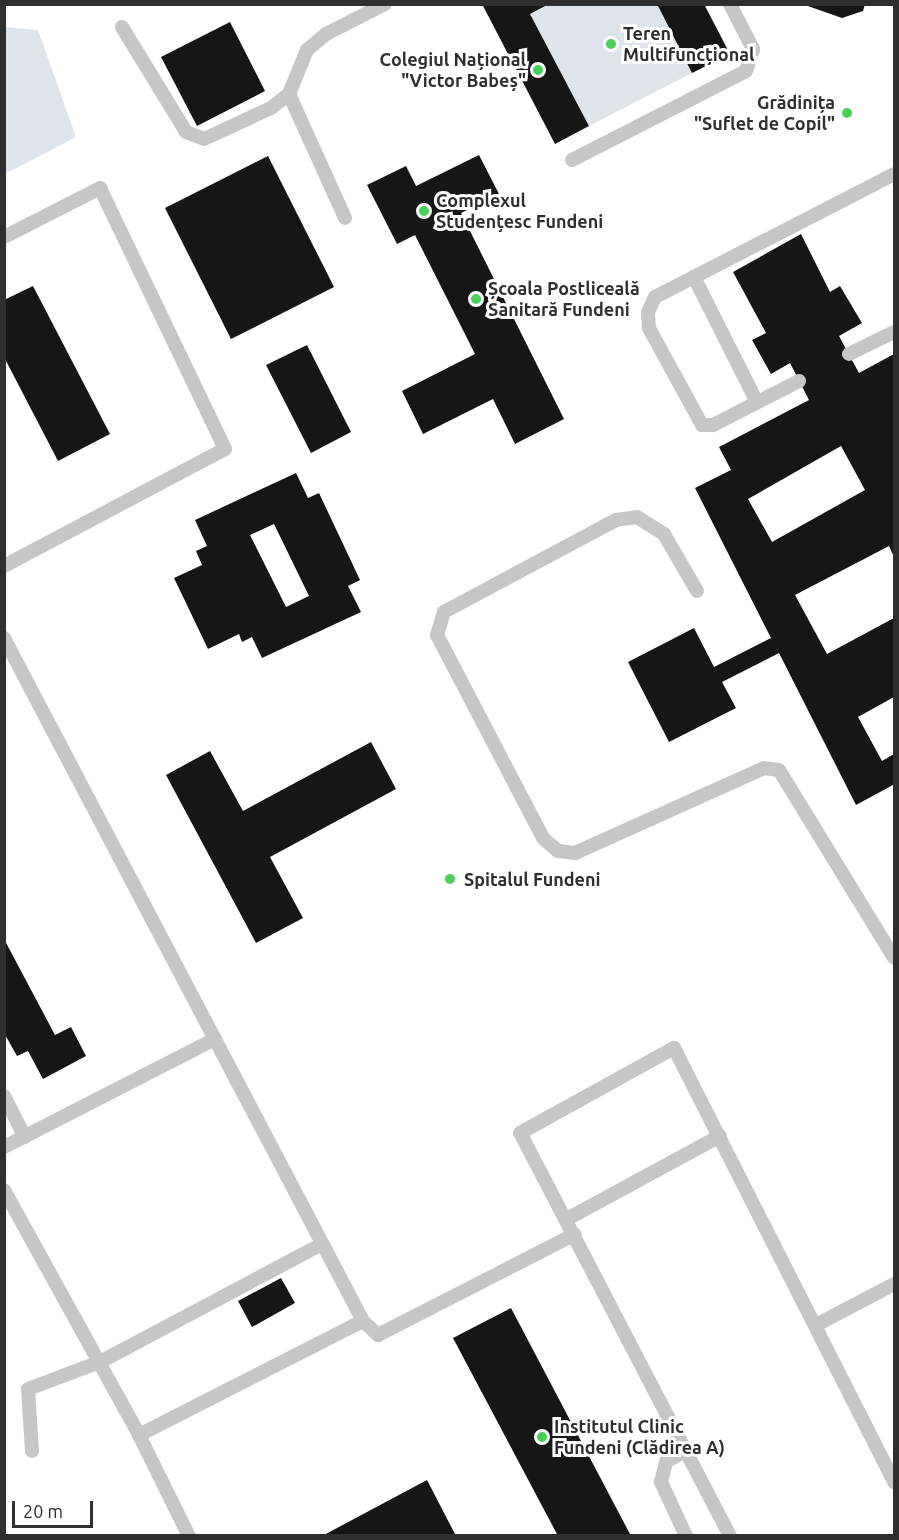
<!DOCTYPE html>
<meta charset="utf-8">
<style>
body{margin:0}
#map{position:relative;width:899px;height:1540px;overflow:hidden;background:#fff;font-family:Ubuntu,sans-serif}
div>[style]{position:absolute}
[style*='--x']{left:calc(var(--x)*1px);top:calc(var(--y)*1px);width:calc(var(--w)*1px);rotate:calc(var(--a)*1deg)}
.green>*{inset:0;background:#dfe3ea}
.building>*{inset:0;background:#161616}
.service>*{height:14px;margin:-7px;padding:0 7px;transform-origin:7px;border-radius:7px;background:#c6c6c6}
.dots>*{width:16px;height:16px;translate:-50% -50%;box-sizing:border-box;border:3px solid #fff;border-radius:50%}
span{translate:-50% -50%;white-space:nowrap;text-align:center;line-height:1.15;-webkit-text-stroke:6px #fff;paint-order:stroke}
.poi-label{font-size:18px;color:#2f2f2f;font-weight:700}
.left{translate:0 -50%;text-align:left}
.right{translate:-100% -50%;text-align:right}
.frame{position:absolute;inset:0;border:6px solid #2f2f2f;pointer-events:none}
.scale{position:absolute;left:12px;top:1501px;width:81px;height:27px;box-sizing:border-box;border:3px solid #2f2f2f;border-top:0;padding-left:8px;font-size:18px;line-height:21px;white-space:nowrap;color:#2f2f2f;-webkit-text-stroke:4px #fff;paint-order:stroke}
</style>
<div id="map">
<div class="green">
<i style="clip-path:polygon(549px 5px,657px 5px,692px 73px,589px 126px,530px 14px)"></i>
<i style="clip-path:polygon(5px 27px,38px 30px,76px 137px,5px 174px)"></i>
</div>
<div class="building">
<i style="clip-path:polygon(482px 4px,549px 4px,530px 14px,589px 126px,555px 144px)"></i>
<i style="clip-path:polygon(657px 4px,704px 4px,730px 54px,692px 73px)"></i>
<i style="clip-path:polygon(802px 4px,865px 4px,863px 11px,842px 18px)"></i>
<i style="clip-path:polygon(230px 22px,265px 91px,197px 126px,161px 57px)"></i>
<i style="clip-path:polygon(479px 155px,499px 194px,461px 213px,564px 419px,515px 444px,493px 399px,423px 434px,402px 391px,475px 354px,415px 235px,397px 244px,367px 185px,406px 166px,416px 186px)"></i>
<i style="clip-path:polygon(268px 156px,334px 287px,231px 339px,165px 208px)"></i>
<i style="clip-path:polygon(evenodd,801px 234px,830px 292px,840px 286px,862px 323px,839px 336px,859px 373px,894px 354px,894px 557px,889px 546px,795px 595px,827px 654px,894px 618px,894px 697px,858px 717px,882px 761px,894px 754px,894px 788px,893px 785px,856px 805px,779px 653px,722px 682px,736px 708px,669px 742px,628px 662px,694px 628px,714px 667px,771px 638px,695px 488px,731px 470px,719px 447px,809px 400px,790px 363px,771px 374px,752px 340px,766px 333px,733px 272px,801px 234px,841px 446px,865px 490px,772px 542px,748px 499px,841px 446px)"></i>
<i style="clip-path:polygon(33px 286px,110px 434px,58px 461px,4px 357px,4px 300px)"></i>
<i style="clip-path:polygon(307px 345px,351px 432px,311px 453px,266px 365px)"></i>
<i style="clip-path:polygon(evenodd,296px 473px,308px 498px,319px 493px,360px 580px,348px 586px,361px 612px,262px 658px,252px 637px,242px 642px,239px 634px,208px 649px,174px 578px,202px 565px,196px 551px,207px 546px,195px 520px,296px 473px,274px 524px,309px 596px,286px 607px,250px 535px,274px 524px)"></i>
<i style="clip-path:polygon(371px 742px,396px 789px,270px 857px,303px 918px,256px 943px,166px 775px,210px 751px,243px 811px)"></i>
<i style="clip-path:polygon(4px 939px,55px 1035px,71px 1027px,86px 1056px,43px 1079px,28px 1051px,17px 1056px,4px 1033px)"></i>
<i style="clip-path:polygon(281px 1278px,295px 1303px,252px 1327px,238px 1301px)"></i>
<i style="clip-path:polygon(511px 1308px,631px 1536px,558px 1536px,453px 1338px)"></i>
<i style="clip-path:polygon(427px 1480px,455px 1534px,322px 1536px)"></i>
</div>
<div class="service">
<i style="--x:122;--y:27;--w:123;--a:58.6"></i>
<i style="--x:186;--y:132;--w:19;--a:21"></i>
<i style="--x:204;--y:139;--w:74;--a:-24.8"></i>
<i style="--x:271;--y:108;--w:23;--a:-38"></i>
<i style="--x:289;--y:94;--w:48;--a:-67.8"></i>
<i style="--x:307;--y:50;--w:25;--a:-40"></i>
<i style="--x:326;--y:34;--w:66;--a:-27"></i>
<i style="--x:289;--y:94;--w:136;--a:65.7"></i>
<i style="--x:572;--y:160;--w:195;--a:-27.1"></i>
<i style="--x:746;--y:71;--w:23;--a:-72"></i>
<i style="--x:753;--y:49;--w:51;--a:-117.1"></i>
<i style="--x:4;--y:237;--w:108;--a:-27"></i>
<i style="--x:100;--y:188;--w:289;--a:64.4"></i>
<i style="--x:225;--y:449;--w:250;--a:152.1"></i>
<i style="--x:694;--y:277;--w:140;--a:63.3"></i>
<i style="--x:849;--y:354;--w:50;--a:-26.1"></i>
<i style="--x:799;--y:381;--w:97;--a:152.9"></i>
<i style="--x:713;--y:425;--w:11;--a:180"></i>
<i style="--x:702;--y:425;--w:111;--a:-118.7"></i>
<i style="--x:649;--y:328;--w:16;--a:-94"></i>
<i style="--x:648;--y:312;--w:17;--a:-65"></i>
<i style="--x:655;--y:297;--w:269;--a:-27.2"></i>
<i style="--x:697;--y:591;--w:66;--a:-120.1"></i>
<i style="--x:664;--y:534;--w:32;--a:-148"></i>
<i style="--x:637;--y:517;--w:21;--a:172"></i>
<i style="--x:616;--y:520;--w:195;--a:151.9"></i>
<i style="--x:444;--y:612;--w:24;--a:107"></i>
<i style="--x:437;--y:635;--w:229;--a:62.4"></i>
<i style="--x:543;--y:838;--w:20;--a:41"></i>
<i style="--x:558;--y:851;--w:17;--a:7"></i>
<i style="--x:575;--y:853;--w:207;--a:-24.2"></i>
<i style="--x:764;--y:768;--w:15;--a:8"></i>
<i style="--x:779;--y:770;--w:220;--a:58.5"></i>
<i style="--x:4;--y:638;--w:772;--a:62.27"></i>
<i style="--x:363;--y:1321;--w:21;--a:43"></i>
<i style="--x:378;--y:1335;--w:221;--a:-27.1"></i>
<i style="--x:4;--y:1096;--w:46;--a:62.9"></i>
<i style="--x:4;--y:1147;--w:237;--a:-27.1"></i>
<i style="--x:4;--y:1190;--w:280;--a:61.1"></i>
<i style="--x:139;--y:1435;--w:113;--a:63.7"></i>
<i style="--x:567;--y:1219;--w:174;--a:-28.5"></i>
<i style="--x:816;--y:1325;--w:88;--a:-27.7"></i>
<i style="--x:139;--y:1435;--w:251;--a:-27"></i>
<i style="--x:32;--y:1451;--w:62;--a:-93.7"></i>
<i style="--x:28;--y:1389;--w:77;--a:-20.6"></i>
<i style="--x:100;--y:1362;--w:251;--a:-28"></i>
<i style="--x:686;--y:1536;--w:60;--a:-114.8"></i>
<i style="--x:661;--y:1482;--w:21;--a:-76"></i>
<i style="--x:666;--y:1462;--w:23;--a:-31"></i>
<i style="--x:730;--y:1536;--w:454;--a:-117.5"></i>
<i style="--x:520;--y:1133;--w:176;--a:-28.9"></i>
<i style="--x:674;--y:1048;--w:487;--a:63.1"></i>
</div>
<div class="dots">
<i style="left:611px;top:44px;background:#48d058"></i>
<i style="left:538px;top:70px;background:#48d058"></i>
<i style="left:847px;top:113px;background:#48d058"></i>
<i style="left:424px;top:211px;background:#48d058"></i>
<i style="left:476px;top:299px;background:#48d058"></i>
<i style="left:450px;top:879px;background:#48d058"></i>
<i style="left:542px;top:1437px;background:#48d058"></i>
</div>
<div class="poi-label">
<span class="left" style="left:623px;top:44px">Teren<br>Multifuncțional</span>
<span class="right" style="left:526px;top:70px">Colegiul Național<br>"Victor Babeș"</span>
<span class="right" style="left:835px;top:113px">Grădinița<br>"Suflet de Copil"</span>
<span class="left" style="left:436px;top:211px">Complexul<br>Studențesc Fundeni</span>
<span class="left" style="left:488px;top:299px">Școala Postliceală<br>Sanitară Fundeni</span>
<span class="left" style="left:464px;top:879px">Spitalul Fundeni</span>
<span class="left" style="left:554px;top:1437px">Institutul Clinic<br>Fundeni (Clădirea A)</span>
</div>
<div class="frame"></div>
<div class="scale">20 m</div>
</div>
